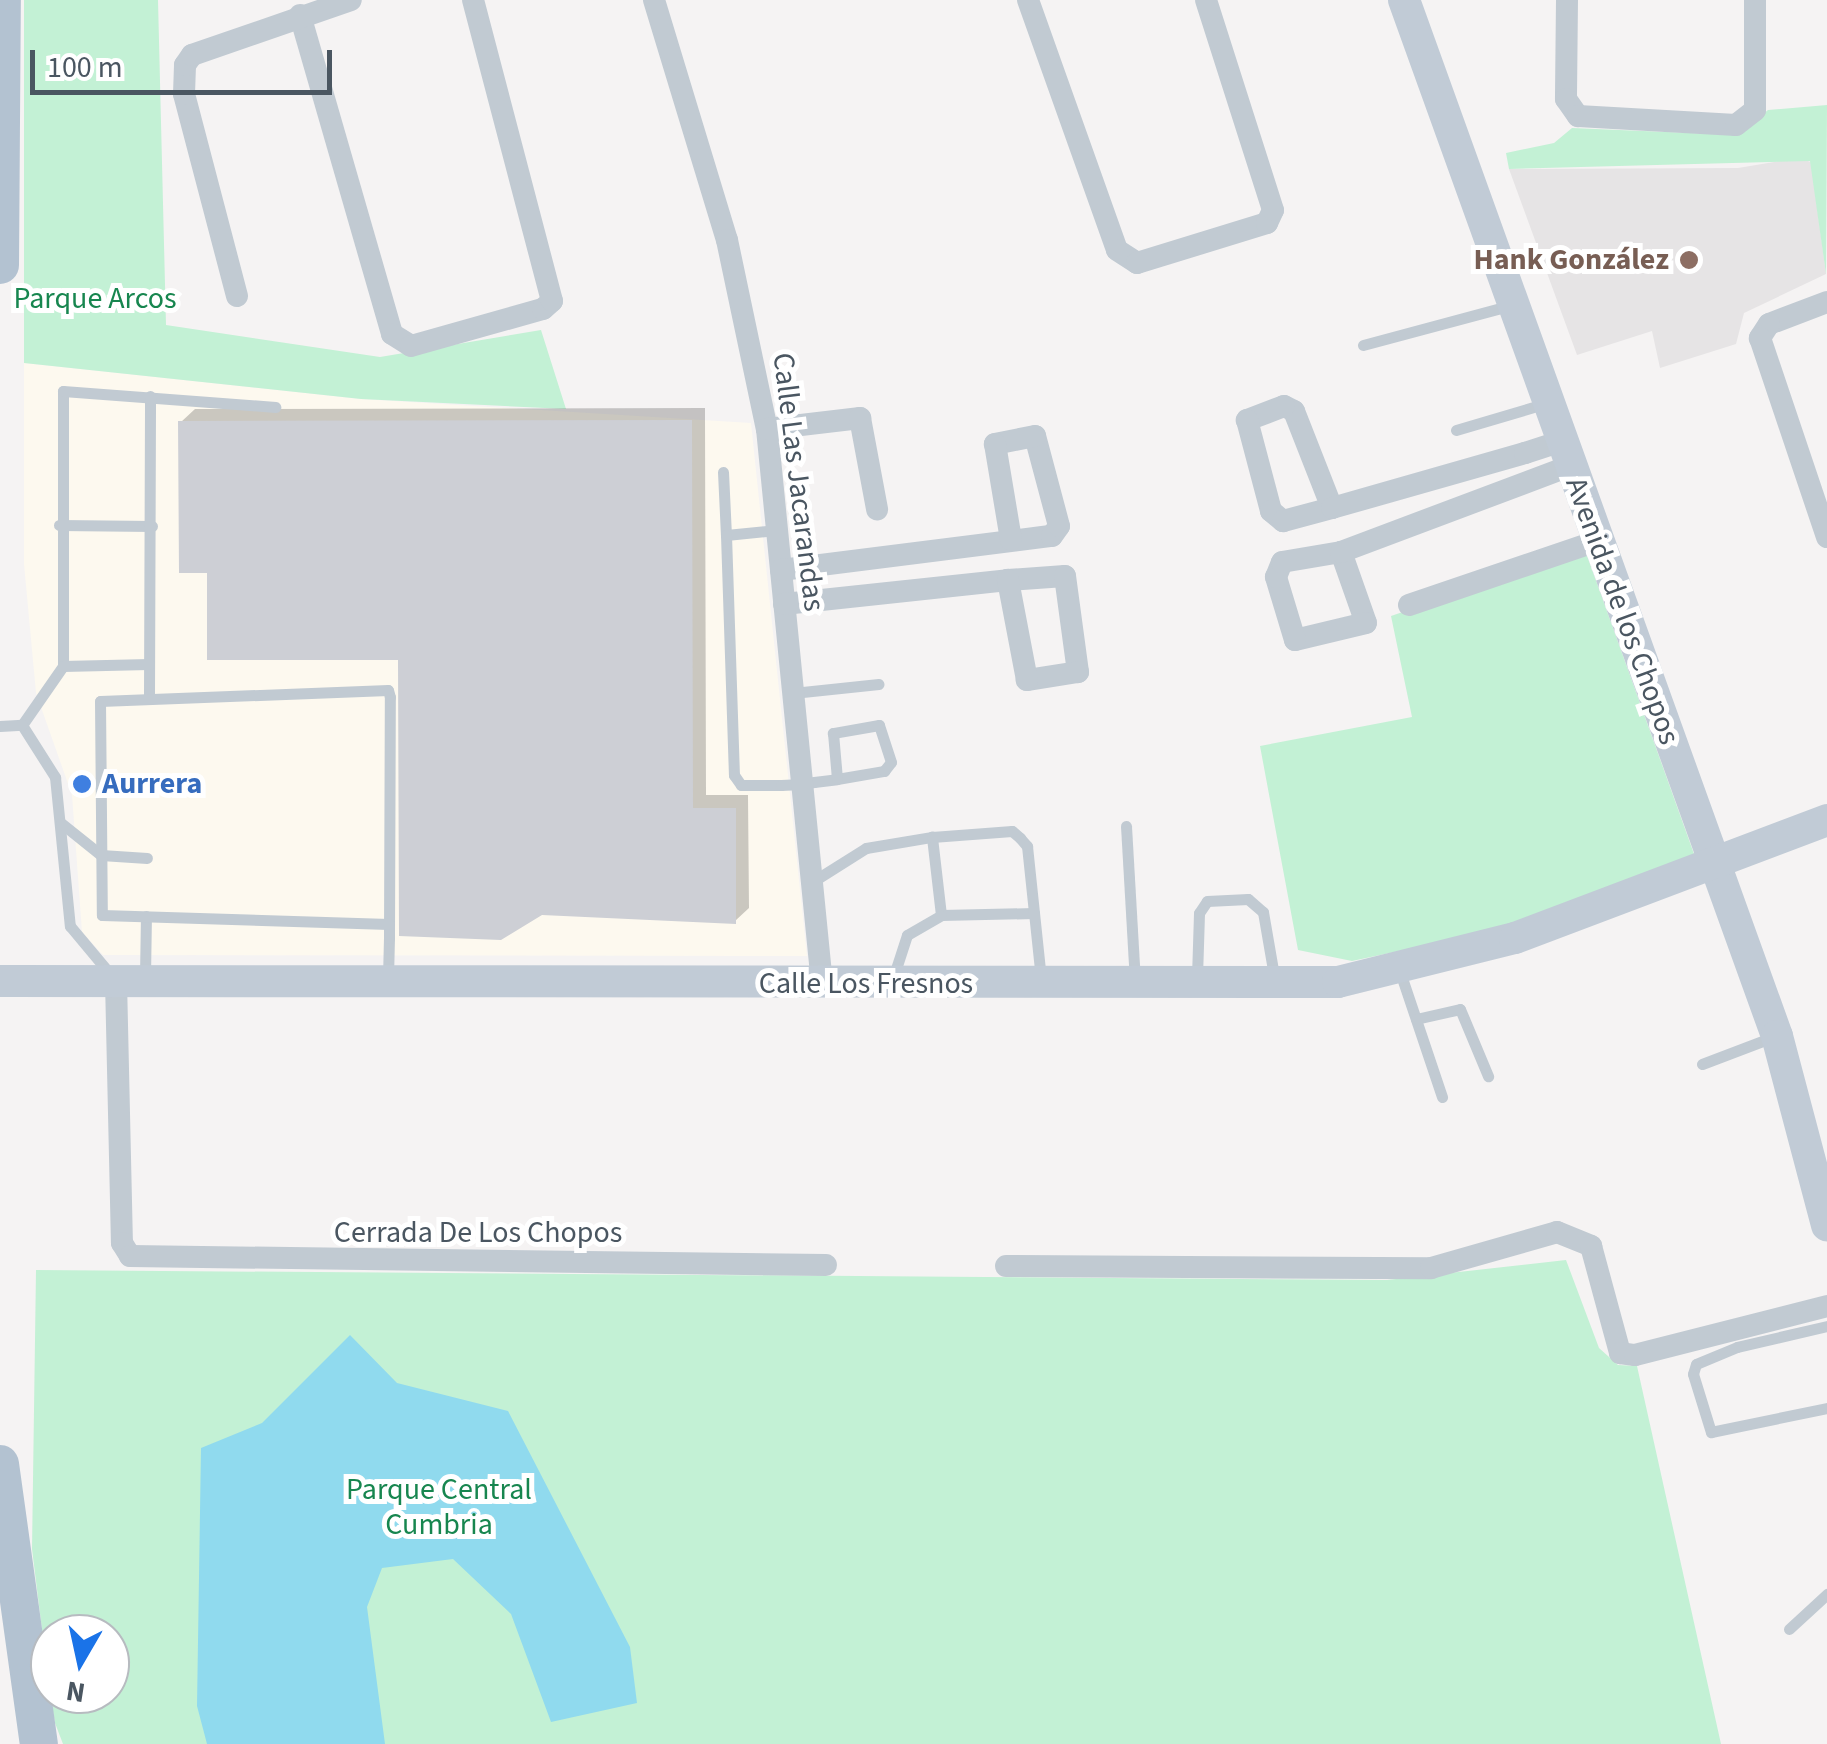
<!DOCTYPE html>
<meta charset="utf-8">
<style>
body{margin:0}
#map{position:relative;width:1827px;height:1744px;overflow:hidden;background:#f5f3f3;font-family:"Source Sans 3",sans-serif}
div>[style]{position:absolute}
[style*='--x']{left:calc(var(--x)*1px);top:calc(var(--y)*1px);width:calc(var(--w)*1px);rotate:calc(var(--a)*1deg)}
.commercial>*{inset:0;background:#fdf9ef}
.education>*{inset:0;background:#e6e4e5}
.green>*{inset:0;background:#c3f1d5}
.water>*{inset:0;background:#90daee}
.shadow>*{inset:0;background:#0003}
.building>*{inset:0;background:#cdcfd5}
.lane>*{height:11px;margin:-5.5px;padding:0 5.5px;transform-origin:5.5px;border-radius:5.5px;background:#c1cad2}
.street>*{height:22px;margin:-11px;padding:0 11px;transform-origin:11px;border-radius:11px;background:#c1cad2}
.secondary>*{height:32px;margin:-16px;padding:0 16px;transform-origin:16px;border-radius:16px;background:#c1cbd6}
.primary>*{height:38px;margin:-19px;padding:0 19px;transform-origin:19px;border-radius:19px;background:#b3c2d1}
.dots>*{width:28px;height:28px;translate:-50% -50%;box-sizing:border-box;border:5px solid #fff;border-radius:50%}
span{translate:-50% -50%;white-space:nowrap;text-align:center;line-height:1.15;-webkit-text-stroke:10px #fff;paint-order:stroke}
.education-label{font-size:30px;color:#785e54;font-weight:700}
.right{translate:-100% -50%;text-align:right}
.park-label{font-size:30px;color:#17864f}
.street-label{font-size:30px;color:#4a5661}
.shop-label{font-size:30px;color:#366cbe;font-weight:700}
.left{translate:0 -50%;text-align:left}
.north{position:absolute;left:30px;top:1614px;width:100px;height:100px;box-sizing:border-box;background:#fff;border:2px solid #b7bbc0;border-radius:50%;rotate:189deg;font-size:28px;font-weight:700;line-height:40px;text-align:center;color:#4a5661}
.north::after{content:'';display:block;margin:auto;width:35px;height:45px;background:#1a73e8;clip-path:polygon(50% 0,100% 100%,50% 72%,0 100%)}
.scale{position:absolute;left:30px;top:50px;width:302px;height:45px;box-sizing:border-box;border:5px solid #4a5661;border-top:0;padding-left:12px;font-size:30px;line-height:35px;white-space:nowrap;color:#4a5661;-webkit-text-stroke:8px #fff;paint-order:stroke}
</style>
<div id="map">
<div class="commercial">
<i style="clip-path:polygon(24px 363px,361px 399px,751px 423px,807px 956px,103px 955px,82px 932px,72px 795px,36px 693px,24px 564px)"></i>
</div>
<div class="education">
<i style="clip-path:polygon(1798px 158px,1811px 162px,1826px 274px,1744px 313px,1736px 344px,1660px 368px,1652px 331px,1577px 355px,1509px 169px,1738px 168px)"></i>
</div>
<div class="green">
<i style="clip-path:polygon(24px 0,158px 0,166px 325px,380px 357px,541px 330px,566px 409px,361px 399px,24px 363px)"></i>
<i style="clip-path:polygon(1827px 105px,1826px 274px,1810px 161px,1509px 169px,1506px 153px,1554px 143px,1572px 128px,1738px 135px,1768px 110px)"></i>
<i style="clip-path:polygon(1585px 550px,1698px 865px,1512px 927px,1352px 961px,1298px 950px,1260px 746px,1412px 717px,1391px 616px)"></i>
<i style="clip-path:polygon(1566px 1260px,1599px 1348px,1618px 1365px,1637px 1366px,1721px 1744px,63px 1744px,55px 1723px,50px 1694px,110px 1694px,110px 1634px,50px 1634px,50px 1694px,32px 1549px,36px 1270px,1387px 1280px)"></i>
</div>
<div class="water">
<i style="clip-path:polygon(350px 1335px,397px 1383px,508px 1411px,630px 1647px,637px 1703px,551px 1722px,511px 1614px,453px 1559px,382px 1568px,367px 1607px,385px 1744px,207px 1744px,197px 1706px,201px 1448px,262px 1423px)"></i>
</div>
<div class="shadow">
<i style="clip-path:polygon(705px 408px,706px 795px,748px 795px,749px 908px,735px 921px,400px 657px,209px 570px,181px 422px,195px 409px)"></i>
</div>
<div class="building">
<i style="clip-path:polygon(692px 420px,693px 808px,736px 808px,736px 924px,542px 915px,501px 940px,399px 936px,398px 660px,207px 660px,207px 573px,179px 573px,178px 421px)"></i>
</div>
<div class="lane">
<i style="--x:1363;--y:345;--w:151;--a:-15"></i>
<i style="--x:1456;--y:430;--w:95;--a:-16.5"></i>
<i style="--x:723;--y:472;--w:63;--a:87.3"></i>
<i style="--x:59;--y:525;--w:93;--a:0.6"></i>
<i style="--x:777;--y:530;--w:51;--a:174.4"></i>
<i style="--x:726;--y:535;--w:240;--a:88.1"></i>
<i style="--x:734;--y:775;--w:12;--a:55"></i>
<i style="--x:741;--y:785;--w:40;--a:0"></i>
<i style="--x:781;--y:785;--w:21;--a:-3"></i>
<i style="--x:802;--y:784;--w:12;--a:-9"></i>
<i style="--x:814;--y:782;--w:23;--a:-7"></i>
<i style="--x:837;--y:779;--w:48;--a:-9.7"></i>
<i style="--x:884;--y:771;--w:11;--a:-52"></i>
<i style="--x:891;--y:762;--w:39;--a:-108"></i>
<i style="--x:879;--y:725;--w:47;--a:170.1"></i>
<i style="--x:833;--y:733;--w:46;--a:85"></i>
<i style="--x:63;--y:666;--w:275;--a:-90"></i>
<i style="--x:63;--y:391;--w:213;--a:4.3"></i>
<i style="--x:793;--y:693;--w:86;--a:-6"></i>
<i style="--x:149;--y:695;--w:299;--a:-89.8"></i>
<i style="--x:22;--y:725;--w:62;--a:57.6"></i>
<i style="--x:55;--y:777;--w:150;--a:84.3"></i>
<i style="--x:70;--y:926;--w:64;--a:50.1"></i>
<i style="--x:22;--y:725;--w:72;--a:-55.2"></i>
<i style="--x:63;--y:666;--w:86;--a:-1.3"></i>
<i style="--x:0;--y:726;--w:22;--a:-3"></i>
<i style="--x:61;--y:823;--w:51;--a:38.7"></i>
<i style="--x:101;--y:855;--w:46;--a:3.7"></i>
<i style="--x:1126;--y:826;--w:155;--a:86.7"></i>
<i style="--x:812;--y:882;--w:64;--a:-32.2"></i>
<i style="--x:866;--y:848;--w:67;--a:-9.5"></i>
<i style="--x:1034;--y:913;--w:93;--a:178.8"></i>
<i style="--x:941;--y:915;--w:79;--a:-96.6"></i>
<i style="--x:932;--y:837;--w:80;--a:-4.3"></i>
<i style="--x:1012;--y:831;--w:11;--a:41"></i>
<i style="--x:1020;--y:838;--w:11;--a:49"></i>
<i style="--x:1027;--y:846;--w:134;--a:84"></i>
<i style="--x:1399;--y:969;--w:135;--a:71.4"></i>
<i style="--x:145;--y:977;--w:61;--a:-89.1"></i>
<i style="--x:1197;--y:977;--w:64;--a:-88.2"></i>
<i style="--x:1199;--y:913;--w:14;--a:-56"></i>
<i style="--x:1207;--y:901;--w:41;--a:-2.8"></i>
<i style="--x:1248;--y:899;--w:20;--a:41"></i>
<i style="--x:1263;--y:912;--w:65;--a:80.2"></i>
<i style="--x:388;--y:978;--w:40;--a:-88.6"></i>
<i style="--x:389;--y:938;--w:241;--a:-89.8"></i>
<i style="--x:390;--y:697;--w:7;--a:-106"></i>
<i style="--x:388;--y:690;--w:288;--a:177.8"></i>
<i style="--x:100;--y:701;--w:214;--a:89.5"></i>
<i style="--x:102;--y:915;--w:287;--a:1.8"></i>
<i style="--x:893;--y:978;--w:45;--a:-72"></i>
<i style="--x:907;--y:935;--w:39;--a:-30"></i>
<i style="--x:1416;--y:1019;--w:45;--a:-12.8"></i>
<i style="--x:1460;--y:1009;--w:73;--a:67.3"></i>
<i style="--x:1702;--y:1064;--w:76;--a:-20.8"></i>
<i style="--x:1827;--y:1326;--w:92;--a:166.9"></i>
<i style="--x:1737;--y:1347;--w:44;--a:157.5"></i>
<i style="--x:1696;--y:1364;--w:10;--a:107"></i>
<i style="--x:1693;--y:1374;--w:61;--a:72.8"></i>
<i style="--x:1711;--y:1432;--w:118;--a:-11.7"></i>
<i style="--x:1789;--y:1629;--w:52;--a:-42.6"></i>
</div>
<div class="street">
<i style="--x:654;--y:0;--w:251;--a:73.1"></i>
<i style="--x:727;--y:240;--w:193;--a:78.1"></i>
<i style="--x:767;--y:429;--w:558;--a:84.34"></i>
<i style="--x:1028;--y:0;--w:265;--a:70.4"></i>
<i style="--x:1117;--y:250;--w:24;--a:33"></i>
<i style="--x:1137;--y:263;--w:136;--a:-17.1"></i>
<i style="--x:1267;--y:223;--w:14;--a:-65"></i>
<i style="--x:1273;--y:210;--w:220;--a:-107.7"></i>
<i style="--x:1567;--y:0;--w:99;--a:90.6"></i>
<i style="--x:1566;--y:99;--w:21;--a:55"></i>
<i style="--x:1578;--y:116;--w:158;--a:3.3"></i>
<i style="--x:1736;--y:125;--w:24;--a:-38"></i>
<i style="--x:1755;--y:110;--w:110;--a:-90"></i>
<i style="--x:300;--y:15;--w:332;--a:73.9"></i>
<i style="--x:392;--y:334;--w:22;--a:32"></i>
<i style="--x:411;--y:346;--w:137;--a:-15.7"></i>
<i style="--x:543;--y:309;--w:12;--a:-42"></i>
<i style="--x:552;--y:301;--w:311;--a:-104.7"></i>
<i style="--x:237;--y:296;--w:209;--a:-104.7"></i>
<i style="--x:184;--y:94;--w:29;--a:-88"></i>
<i style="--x:185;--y:65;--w:12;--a:-55"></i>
<i style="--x:192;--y:55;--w:168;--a:-19.1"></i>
<i style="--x:1827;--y:302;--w:62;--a:159.2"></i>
<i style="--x:1769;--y:324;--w:17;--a:123"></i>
<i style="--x:1760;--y:338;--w:210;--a:71.4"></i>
<i style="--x:767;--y:429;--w:94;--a:-6.7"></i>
<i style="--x:860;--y:418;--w:93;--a:79.4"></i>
<i style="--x:1332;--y:508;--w:104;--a:-111.4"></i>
<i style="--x:1294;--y:411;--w:11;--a:-153"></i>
<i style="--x:1284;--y:406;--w:40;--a:159"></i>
<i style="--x:1247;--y:420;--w:94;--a:75.2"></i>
<i style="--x:1271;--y:511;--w:16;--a:40"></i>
<i style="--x:1283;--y:521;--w:51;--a:-14.9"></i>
<i style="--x:1332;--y:508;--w:201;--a:-15.9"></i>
<i style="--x:1525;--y:453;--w:38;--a:-18"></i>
<i style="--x:1341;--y:552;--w:75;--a:70.6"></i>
<i style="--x:1366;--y:623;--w:73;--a:166.5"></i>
<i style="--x:1295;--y:640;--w:66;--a:-106.8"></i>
<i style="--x:1276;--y:577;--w:16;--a:-68"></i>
<i style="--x:1282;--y:562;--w:60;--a:-9.6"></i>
<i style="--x:1341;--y:552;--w:245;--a:-20.6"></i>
<i style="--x:781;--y:570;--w:273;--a:-7.2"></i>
<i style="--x:1052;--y:536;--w:12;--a:-55"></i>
<i style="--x:1059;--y:526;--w:93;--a:-104.9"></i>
<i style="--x:1035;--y:436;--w:41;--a:168.7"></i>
<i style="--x:995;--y:444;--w:97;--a:80.5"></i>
<i style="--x:784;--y:604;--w:225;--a:-6.1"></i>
<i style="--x:1008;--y:580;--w:57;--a:-4"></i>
<i style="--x:1065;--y:576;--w:97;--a:82.3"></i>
<i style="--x:1078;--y:672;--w:52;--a:171.1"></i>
<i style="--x:1027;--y:680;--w:102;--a:-100.8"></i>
<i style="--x:1409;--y:605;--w:199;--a:-18.8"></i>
<i style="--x:116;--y:981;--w:262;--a:88.7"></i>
<i style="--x:122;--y:1243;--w:15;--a:58"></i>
<i style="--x:130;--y:1256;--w:696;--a:0.74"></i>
<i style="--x:1006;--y:1266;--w:425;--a:0.3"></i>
<i style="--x:1431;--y:1268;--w:131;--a:-15.9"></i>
<i style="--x:1557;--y:1232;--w:37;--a:22"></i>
<i style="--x:1591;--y:1246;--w:111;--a:74.8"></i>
<i style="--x:1620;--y:1353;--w:15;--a:8"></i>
<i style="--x:1635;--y:1355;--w:198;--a:-14.3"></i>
</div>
<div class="secondary">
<i style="--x:1404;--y:0;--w:1101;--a:70.2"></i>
<i style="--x:1777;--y:1036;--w:196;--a:75.2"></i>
<i style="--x:0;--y:981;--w:1338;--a:0.04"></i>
<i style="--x:1338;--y:982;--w:182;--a:-14"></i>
<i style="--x:1515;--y:938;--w:334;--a:-20.7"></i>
</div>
<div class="primary">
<i style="--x:0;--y:265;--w:265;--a:-89.6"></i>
<i style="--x:0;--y:1464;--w:283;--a:82.1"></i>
</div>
<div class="dots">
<i style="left:1689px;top:260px;background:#8d6e63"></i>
<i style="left:82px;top:784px;background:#3f7fe0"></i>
</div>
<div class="education-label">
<span class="right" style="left:1669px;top:260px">Hank González</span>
</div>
<div class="park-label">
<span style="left:95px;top:299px">Parque Arcos</span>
<span style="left:439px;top:1507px">Parque Central<br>Cumbria</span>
</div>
<div class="street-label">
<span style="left:798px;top:482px;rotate:83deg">Calle Las Jacarandas</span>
<span style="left:1622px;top:611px;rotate:70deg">Avenida de los Chopos</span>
<span style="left:866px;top:984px">Calle Los Fresnos</span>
<span style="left:478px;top:1233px">Cerrada De Los Chopos</span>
</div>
<div class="shop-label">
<span class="left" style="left:102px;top:784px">Aurrera</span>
</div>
<div class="north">N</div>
<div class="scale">100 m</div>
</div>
